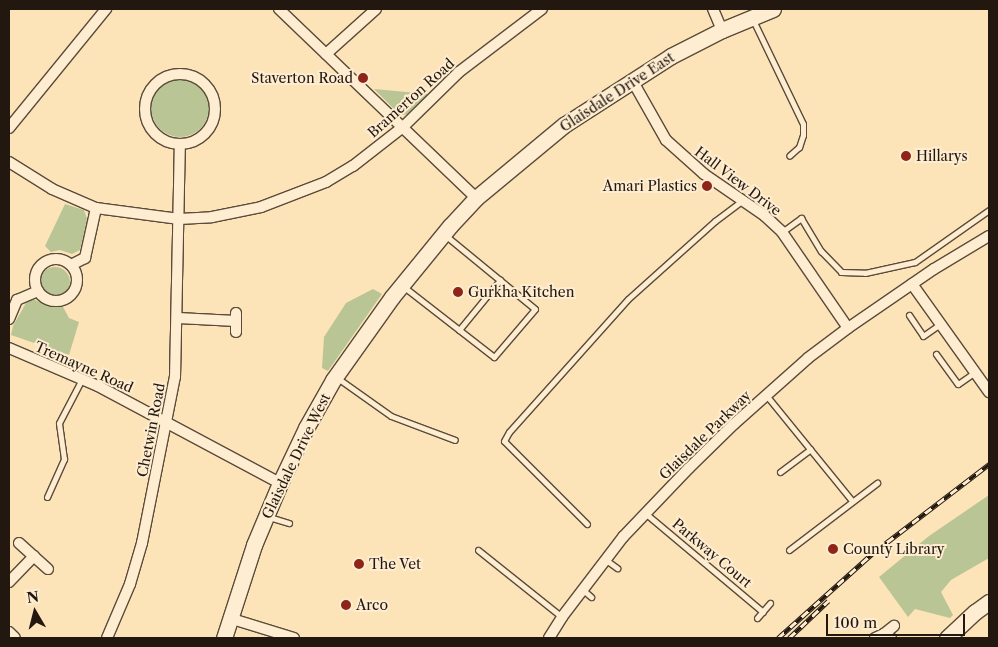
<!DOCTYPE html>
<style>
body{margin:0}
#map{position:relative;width:998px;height:647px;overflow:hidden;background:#fde4b8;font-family:"Libre Caslon Text",serif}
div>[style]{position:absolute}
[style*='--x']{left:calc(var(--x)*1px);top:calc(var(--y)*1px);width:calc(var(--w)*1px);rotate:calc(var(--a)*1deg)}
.green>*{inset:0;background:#b9c594}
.round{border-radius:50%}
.roads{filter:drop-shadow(1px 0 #5a4b3a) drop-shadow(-1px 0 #5a4b3a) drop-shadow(0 1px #5a4b3a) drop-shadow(0 -1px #5a4b3a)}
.lane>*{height:5px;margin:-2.5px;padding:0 2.5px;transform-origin:2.5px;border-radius:2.5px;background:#feedd1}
.street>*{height:10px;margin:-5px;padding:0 5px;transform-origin:5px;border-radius:5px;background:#feedd1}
.street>.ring{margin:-5px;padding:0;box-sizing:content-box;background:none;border:10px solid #feedd1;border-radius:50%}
.secondary>*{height:15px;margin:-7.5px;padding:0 7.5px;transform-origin:7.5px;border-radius:7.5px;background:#feedd1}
.rail>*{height:4.5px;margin-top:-2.25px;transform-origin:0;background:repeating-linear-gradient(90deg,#feedd1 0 8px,#231810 0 16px);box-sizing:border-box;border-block:1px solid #231810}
.dots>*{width:14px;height:14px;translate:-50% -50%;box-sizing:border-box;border:2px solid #feedd1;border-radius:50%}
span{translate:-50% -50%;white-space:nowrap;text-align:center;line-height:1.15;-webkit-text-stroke:4px #feedd1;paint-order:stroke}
.poi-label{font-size:14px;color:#231810}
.right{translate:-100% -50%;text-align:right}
.left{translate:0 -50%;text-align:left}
.street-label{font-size:14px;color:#231810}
.frame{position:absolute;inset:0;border:10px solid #231810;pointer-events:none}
.north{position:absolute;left:10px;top:587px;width:50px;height:50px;-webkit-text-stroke:4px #feedd1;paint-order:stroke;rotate:352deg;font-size:14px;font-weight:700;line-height:20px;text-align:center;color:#231810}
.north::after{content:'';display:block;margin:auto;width:18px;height:22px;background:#231810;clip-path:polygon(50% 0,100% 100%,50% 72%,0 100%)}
.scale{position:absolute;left:826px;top:614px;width:139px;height:22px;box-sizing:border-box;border:2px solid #231810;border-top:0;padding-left:6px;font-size:15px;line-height:18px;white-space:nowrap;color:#231810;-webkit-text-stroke:4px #feedd1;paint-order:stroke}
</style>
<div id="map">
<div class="green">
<i class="round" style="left:151px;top:79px;width:58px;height:58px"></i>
<i style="clip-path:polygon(374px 89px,429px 94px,408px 114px,403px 115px,397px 112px)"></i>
<i style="clip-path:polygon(65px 204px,84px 210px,87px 219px,80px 250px,72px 254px,60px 250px,51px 252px,45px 246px)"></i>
<i class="round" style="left:40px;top:267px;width:30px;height:30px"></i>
<i style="clip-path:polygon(373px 289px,382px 294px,328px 371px,322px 368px,324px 337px,346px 303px)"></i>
<i style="clip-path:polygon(33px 299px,51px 307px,63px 307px,69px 318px,79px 322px,69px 355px,11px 335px,13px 326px,26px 303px)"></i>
<i style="clip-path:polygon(989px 495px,989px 558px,951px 580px,941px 592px,953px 615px,950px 618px,915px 609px,908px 617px,879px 577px,929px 536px)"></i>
</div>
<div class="roads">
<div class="lane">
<i style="--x:753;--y:20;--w:115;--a:64.3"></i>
<i style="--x:803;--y:124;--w:11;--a:90"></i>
<i style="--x:803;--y:135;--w:13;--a:108"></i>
<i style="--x:799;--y:147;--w:13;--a:138"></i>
<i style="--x:782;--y:232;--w:24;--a:-36"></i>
<i style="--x:801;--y:218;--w:39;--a:59"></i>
<i style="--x:821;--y:251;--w:29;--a:46"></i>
<i style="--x:841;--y:272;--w:24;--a:2"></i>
<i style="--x:865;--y:273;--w:51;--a:-12.4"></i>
<i style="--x:915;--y:262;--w:90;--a:-35.1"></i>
<i style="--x:404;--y:287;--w:114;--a:37.9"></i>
<i style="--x:494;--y:357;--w:63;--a:-49.5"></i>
<i style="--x:535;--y:309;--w:117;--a:-140.6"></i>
<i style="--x:909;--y:315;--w:25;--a:56"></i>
<i style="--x:923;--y:336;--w:21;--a:-35"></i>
<i style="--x:459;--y:330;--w:65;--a:-50.6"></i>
<i style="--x:936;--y:354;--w:37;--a:54"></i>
<i style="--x:958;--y:384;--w:21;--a:-35"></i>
<i style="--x:336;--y:377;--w:67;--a:35.3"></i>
<i style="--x:391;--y:416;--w:68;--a:20.6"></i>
<i style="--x:766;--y:395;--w:136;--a:50.9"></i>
<i style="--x:780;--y:472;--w:38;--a:-37"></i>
<i style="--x:47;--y:497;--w:42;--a:-65.9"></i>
<i style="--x:64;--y:459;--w:36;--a:-98"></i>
<i style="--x:59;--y:423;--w:50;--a:-62.4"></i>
<i style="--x:645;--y:513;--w:154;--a:40"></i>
<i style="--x:269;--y:517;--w:21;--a:17"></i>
<i style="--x:587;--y:524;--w:117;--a:-135"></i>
<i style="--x:504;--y:441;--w:10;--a:-61"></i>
<i style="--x:509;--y:432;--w:178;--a:-48.2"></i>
<i style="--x:628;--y:299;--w:117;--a:-41.9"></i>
<i style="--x:715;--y:221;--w:35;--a:-37"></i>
<i style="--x:478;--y:550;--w:107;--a:38.6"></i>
<i style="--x:789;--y:550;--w:111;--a:-37.3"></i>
<i style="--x:606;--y:560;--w:14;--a:36"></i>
<i style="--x:583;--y:590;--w:11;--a:41"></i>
<i style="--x:757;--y:618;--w:20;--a:-49"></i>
</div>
<div class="street">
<i style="--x:279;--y:9;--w:273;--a:43.8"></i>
<i style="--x:713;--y:9;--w:23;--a:67"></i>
<i style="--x:326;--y:54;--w:67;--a:-42"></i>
<i class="ring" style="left:145px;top:74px;width:60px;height:60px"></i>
<i style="--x:632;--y:80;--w:69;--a:60.5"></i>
<i style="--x:666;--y:140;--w:51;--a:41.8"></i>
<i style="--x:704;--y:174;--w:74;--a:34.5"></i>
<i style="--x:765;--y:216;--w:23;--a:43"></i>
<i style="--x:782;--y:232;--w:116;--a:55.5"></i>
<i style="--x:9;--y:128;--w:154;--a:-50.8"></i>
<i style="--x:9;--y:162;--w:51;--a:32.1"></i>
<i style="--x:52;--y:189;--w:48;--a:23.4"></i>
<i style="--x:96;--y:208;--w:84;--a:7.5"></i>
<i style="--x:179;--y:219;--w:33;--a:-3"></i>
<i style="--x:212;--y:217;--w:50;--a:-11.5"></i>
<i style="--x:261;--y:207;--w:70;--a:-21"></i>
<i style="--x:326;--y:182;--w:31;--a:-31"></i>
<i style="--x:353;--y:166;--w:63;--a:-38"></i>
<i style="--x:403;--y:127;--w:78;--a:-44.5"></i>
<i style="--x:459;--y:72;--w:104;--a:-37.2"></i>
<i class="ring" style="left:35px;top:259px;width:32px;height:32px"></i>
<i style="--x:71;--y:265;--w:16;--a:-27"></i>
<i style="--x:85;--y:258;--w:51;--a:-77.6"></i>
<i style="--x:912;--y:284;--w:133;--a:54.5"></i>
<i style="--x:236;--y:313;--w:19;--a:90"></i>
<i style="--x:178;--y:318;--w:58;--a:3"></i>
<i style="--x:9;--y:319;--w:21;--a:-67"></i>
<i style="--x:17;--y:300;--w:23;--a:-23"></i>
<i style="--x:9;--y:348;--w:97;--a:23.1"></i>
<i style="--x:98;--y:386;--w:206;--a:28.1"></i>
<i style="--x:19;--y:543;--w:39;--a:42"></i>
<i style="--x:9;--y:582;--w:36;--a:-46"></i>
<i style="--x:229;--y:618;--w:68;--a:17.1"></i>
<i style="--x:9;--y:632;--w:8;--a:45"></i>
<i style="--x:884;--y:634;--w:13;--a:-39"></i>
<i style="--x:107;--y:638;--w:59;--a:-66.9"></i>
<i style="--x:130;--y:584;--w:43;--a:-73.7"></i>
<i style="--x:142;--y:543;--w:169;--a:-78.8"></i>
<i style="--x:175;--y:377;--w:233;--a:-88.8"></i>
<i style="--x:549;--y:638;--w:25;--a:-58"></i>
<i style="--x:562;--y:617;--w:101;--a:-52.7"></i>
<i style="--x:623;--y:537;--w:95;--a:-46.3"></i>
<i style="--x:689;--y:468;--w:63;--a:-44.4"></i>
<i style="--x:734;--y:424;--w:99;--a:-41.7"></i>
<i style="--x:808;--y:358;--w:50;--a:-36.9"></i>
<i style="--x:848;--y:328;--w:104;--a:-34.5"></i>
<i style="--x:934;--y:269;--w:64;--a:-31"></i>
<i style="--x:875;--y:638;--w:10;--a:-24"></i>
<i style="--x:884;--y:634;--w:8;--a:30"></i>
</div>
<div class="secondary">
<i style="--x:224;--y:638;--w:98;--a:-72.1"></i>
<i style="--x:254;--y:545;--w:67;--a:-67.2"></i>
<i style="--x:280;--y:483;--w:61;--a:-64.7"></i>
<i style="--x:306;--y:428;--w:55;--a:-60.6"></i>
<i style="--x:333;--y:380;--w:102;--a:-54.6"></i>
<i style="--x:392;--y:297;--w:92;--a:-50.8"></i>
<i style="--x:450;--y:226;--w:38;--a:-47"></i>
<i style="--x:476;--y:198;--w:114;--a:-39.7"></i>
<i style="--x:564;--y:125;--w:127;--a:-32.8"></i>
<i style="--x:671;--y:56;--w:57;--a:-27"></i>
<i style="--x:722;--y:30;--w:55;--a:-22.4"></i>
<i style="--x:947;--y:638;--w:38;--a:-43"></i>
<i style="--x:975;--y:612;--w:17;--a:-36"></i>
</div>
</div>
<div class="rail">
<i style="--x:778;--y:638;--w:129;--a:-41.9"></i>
<i style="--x:874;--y:552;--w:145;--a:-37.4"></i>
<i style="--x:789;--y:638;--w:54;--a:-43.5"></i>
</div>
<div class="dots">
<i style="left:363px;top:78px;background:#8f2418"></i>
<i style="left:906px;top:156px;background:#8f2418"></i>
<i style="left:707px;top:186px;background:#8f2418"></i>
<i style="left:458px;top:292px;background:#8f2418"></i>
<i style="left:833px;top:549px;background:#8f2418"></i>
<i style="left:359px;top:564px;background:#8f2418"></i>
<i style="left:346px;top:605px;background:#8f2418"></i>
</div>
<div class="poi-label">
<span class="right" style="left:353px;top:78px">Staverton Road</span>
<span class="left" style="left:916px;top:156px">Hillarys</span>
<span class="right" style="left:697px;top:186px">Amari Plastics</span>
<span class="left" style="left:468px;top:292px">Gurkha Kitchen</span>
<span class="left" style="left:843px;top:549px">County Library</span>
<span class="left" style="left:369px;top:564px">The Vet</span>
<span class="left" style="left:356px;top:605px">Arco</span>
</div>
<div class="street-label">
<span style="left:617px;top:92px;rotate:-33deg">Glaisdale Drive East</span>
<span style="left:411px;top:98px;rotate:-42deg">Bramerton Road</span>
<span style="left:738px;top:181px;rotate:37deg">Hall View Drive</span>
<span style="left:84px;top:367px;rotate:24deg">Tremayne Road</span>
<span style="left:151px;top:430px;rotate:-79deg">Chetwin Road</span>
<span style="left:705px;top:435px;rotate:-44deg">Glaisdale Parkway</span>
<span style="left:296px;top:456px;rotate:-64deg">Glaisdale Drive West</span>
<span style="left:712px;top:553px;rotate:40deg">Parkway Court</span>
</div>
<div class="frame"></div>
<div class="north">N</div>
<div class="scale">100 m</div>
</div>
